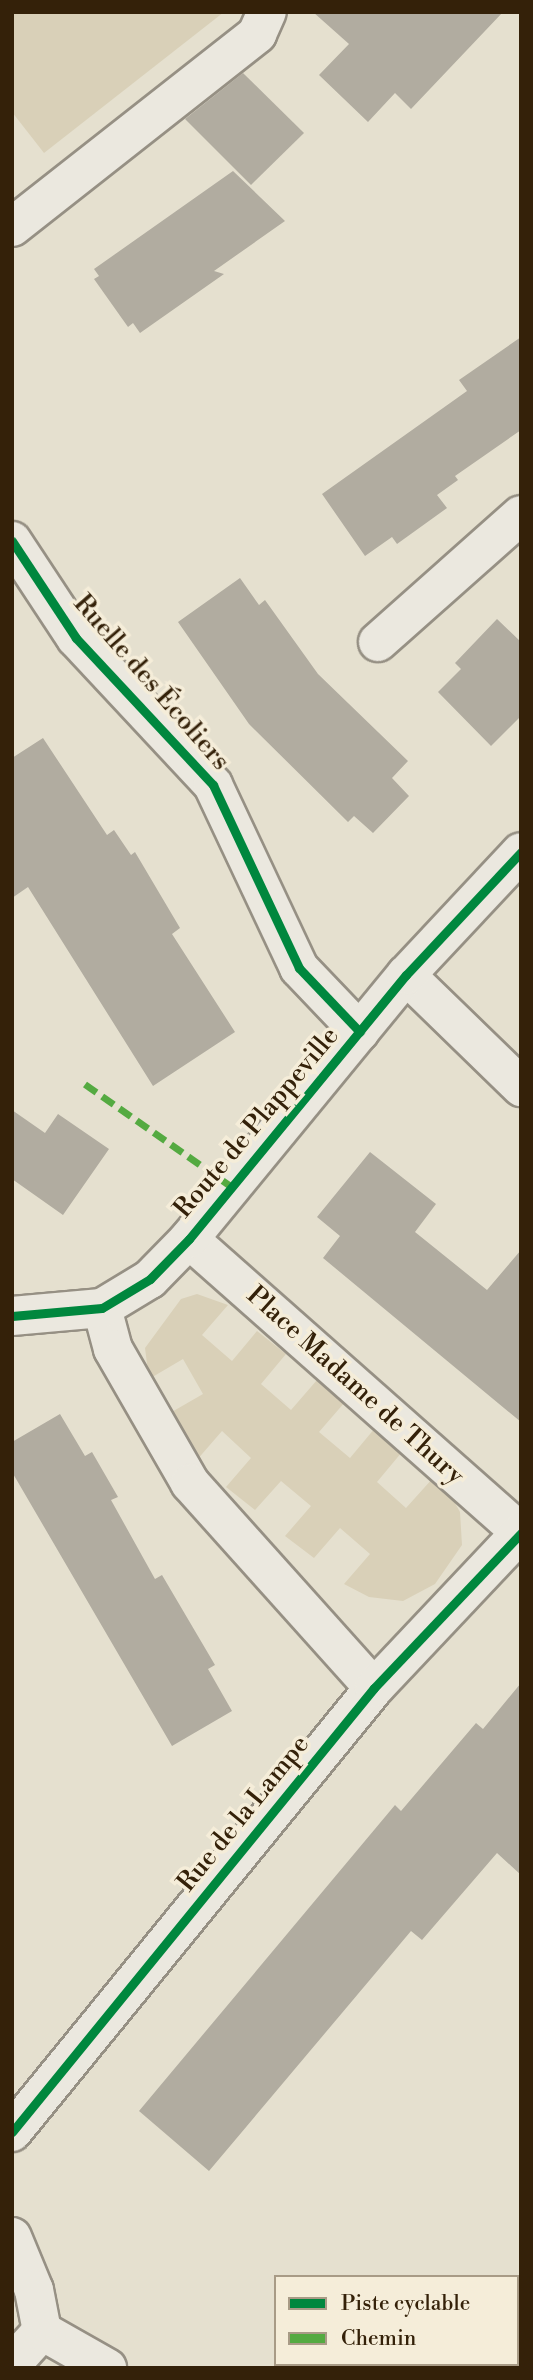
<!DOCTYPE html>
<meta charset="utf-8">
<style>
body{margin:0}
#map{position:relative;width:533px;height:2380px;overflow:hidden;background:#e5e0cf;font-family:"Libre Bodoni",serif}
div>[style]{position:absolute}
[style*='--x']{left:calc(var(--x)*1px);top:calc(var(--y)*1px);width:calc(var(--w)*1px);rotate:calc(var(--a)*1deg)}
.green>*{inset:0;background:#d9d0b8}
.building>*{inset:0;background:#b1aca0}
.roads{filter:drop-shadow(2px 0 #969084) drop-shadow(-2px 0 #969084) drop-shadow(0 2px #969084) drop-shadow(0 -2px #969084)}
.minor>*{height:38px;margin:-19px;padding:0 19px;transform-origin:19px;border-radius:19px;background:#ebe8df}
.quiet>*{height:7px;margin-top:-3.5px;transform-origin:0;background:repeating-linear-gradient(90deg,#54aa41 0 14px,transparent 0 21px)}
.cycleway>*{height:9px;margin:-4.5px;padding:0 4.5px;transform-origin:4.5px;border-radius:4.5px;background:#00873e}
span{translate:-50% -50%;white-space:nowrap;text-align:center;line-height:1.15;-webkit-text-stroke:7px #f5edd9;paint-order:stroke}
.street-label{font-size:26px;color:#342109}
.frame{position:absolute;inset:0;border:14px solid #342109;pointer-events:none}
.legend{position:absolute;left:274px;top:2275px;width:245px;height:91px;box-sizing:border-box;background:#f5edd9;border:2px solid #a89b86;margin:0;padding:9px 12px;list-style:none;font-size:21px;color:#342109}
.legend li{display:flex;align-items:center;gap:14px;height:35px}
.legend b{width:35px;border:2px solid #a89b86}
</style>
<div id="map">
<div class="green">
<i style="clip-path:polygon(12px 12px,224px 12px,44px 153px,12px 112px)"></i>
<i style="clip-path:polygon(197px 1294px,228px 1305px,202px 1335px,232px 1361px,257px 1331px,286px 1354px,261px 1384px,291px 1410px,317px 1380px,345px 1402px,319px 1432px,350px 1458px,375px 1428px,402px 1452px,377px 1482px,406px 1508px,433px 1478px,450px 1494px,460px 1512px,462px 1545px,435px 1584px,403px 1601px,369px 1597px,344px 1584px,370px 1554px,340px 1528px,314px 1558px,285px 1536px,311px 1506px,281px 1481px,255px 1510px,226px 1487px,251px 1458px,222px 1431px,196px 1461px,170px 1413px,203px 1394px,183px 1359px,149px 1379px,145px 1348px,181px 1299px)"></i>
</div>
<div class="building">
<i style="clip-path:polygon(313px 12px,503px 12px,411px 109px,395px 93px,368px 122px,319px 75px,349px 44px)"></i>
<i style="clip-path:polygon(243px 73px,304px 133px,251px 185px,185px 119px)"></i>
<i style="clip-path:polygon(233px 171px,285px 221px,214px 271px,224px 274px,140px 333px,133px 323px,128px 327px,94px 279px,99px 276px,94px 269px)"></i>
<i style="clip-path:polygon(521px 337px,521px 430px,455px 476px,458px 480px,437px 495px,447px 508px,397px 544px,392px 537px,365px 556px,322px 494px,467px 391px,459px 380px)"></i>
<i style="clip-path:polygon(240px 578px,259px 605px,265px 600px,318px 674px,408px 761px,392px 778px,409px 796px,373px 833px,354px 816px,348px 822px,249px 724px,178px 622px)"></i>
<i style="clip-path:polygon(497px 619px,521px 642px,521px 716px,491px 746px,438px 692px,461px 669px,455px 663px)"></i>
<i style="clip-path:polygon(43px 738px,107px 835px,114px 830px,131px 855px,135px 852px,180px 928px,172px 934px,235px 1032px,153px 1086px,28px 887px,12px 898px,12px 758px)"></i>
<i style="clip-path:polygon(12px 1110px,45px 1133px,58px 1114px,109px 1149px,63px 1215px,12px 1179px)"></i>
<i style="clip-path:polygon(370px 1152px,436px 1204px,415px 1232px,487px 1290px,521px 1250px,521px 1422px,323px 1258px,340px 1236px,317px 1217px)"></i>
<i style="clip-path:polygon(60px 1414px,85px 1456px,92px 1452px,118px 1497px,111px 1500px,155px 1579px,162px 1575px,215px 1665px,208px 1669px,232px 1711px,172px 1746px,12px 1472px,12px 1442px)"></i>
<i style="clip-path:polygon(521px 1683px,521px 1875px,497px 1853px,422px 1940px,411px 1931px,209px 2171px,139px 2111px,395px 1805px,401px 1811px,476px 1723px,483px 1729px)"></i>
</div>
<div class="roads">
<div class="minor">
<i style="--x:12;--y:227;--w:312;--a:-38.2"></i>
<i style="--x:257;--y:34;--w:24;--a:-66"></i>
<i style="--x:12;--y:541;--w:116;--a:56.6"></i>
<i style="--x:76;--y:638;--w:201;--a:47"></i>
<i style="--x:213;--y:785;--w:202;--a:64.8"></i>
<i style="--x:299;--y:968;--w:88;--a:46.4"></i>
<i style="--x:378;--y:642;--w:191;--a:-41.6"></i>
<i style="--x:406;--y:975;--w:161;--a:44.2"></i>
<i style="--x:189;--y:1239;--w:443;--a:41.5"></i>
<i style="--x:102;--y:1308;--w:42;--a:75"></i>
<i style="--x:113;--y:1349;--w:155;--a:60.1"></i>
<i style="--x:190;--y:1483;--w:275;--a:48.1"></i>
<i style="--x:12;--y:1316;--w:90;--a:-5.1"></i>
<i style="--x:102;--y:1308;--w:56;--a:-31.1"></i>
<i style="--x:150;--y:1279;--w:56;--a:-45.7"></i>
<i style="--x:189;--y:1239;--w:342;--a:-50.6"></i>
<i style="--x:406;--y:975;--w:168;--a:-46.9"></i>
<i style="--x:12;--y:2132;--w:573;--a:-50.81"></i>
<i style="--x:374;--y:1688;--w:213;--a:-46.7"></i>
<i style="--x:12;--y:2237;--w:57;--a:67.5"></i>
<i style="--x:34;--y:2290;--w:42;--a:79"></i>
<i style="--x:42;--y:2331;--w:45;--a:132.3"></i>
<i style="--x:42;--y:2331;--w:75;--a:29.6"></i>
</div>
</div>
<div class="quiet">
<i style="--x:85;--y:1084;--w:179;--a:35"></i>
</div>
<div class="cycleway">
<i style="--x:12;--y:541;--w:116;--a:56.6"></i>
<i style="--x:76;--y:638;--w:201;--a:47"></i>
<i style="--x:213;--y:785;--w:202;--a:64.8"></i>
<i style="--x:299;--y:968;--w:88;--a:46.4"></i>
<i style="--x:12;--y:1316;--w:90;--a:-5.1"></i>
<i style="--x:102;--y:1308;--w:56;--a:-31.1"></i>
<i style="--x:150;--y:1279;--w:56;--a:-45.7"></i>
<i style="--x:189;--y:1239;--w:342;--a:-50.6"></i>
<i style="--x:406;--y:975;--w:168;--a:-46.9"></i>
<i style="--x:12;--y:2132;--w:573;--a:-50.81"></i>
<i style="--x:374;--y:1688;--w:214;--a:-46.5"></i>
</div>
<div class="street-label">
<span style="left:151px;top:683px;rotate:49deg">Ruelle des Écoliers</span>
<span style="left:257px;top:1123px;rotate:-50deg">Route de Plappeville</span>
<span style="left:355px;top:1386px;rotate:42deg">Place Madame de Thury</span>
<span style="left:244px;top:1814px;rotate:-51deg">Rue de la Lampe</span>
</div>
<div class="frame"></div>
<ul class="legend">
<li><b style="height:9px;background:#00873e"></b>Piste cyclable</li>
<li><b style="height:9px;background:#54aa41"></b>Chemin</li>
</ul>
</div>
